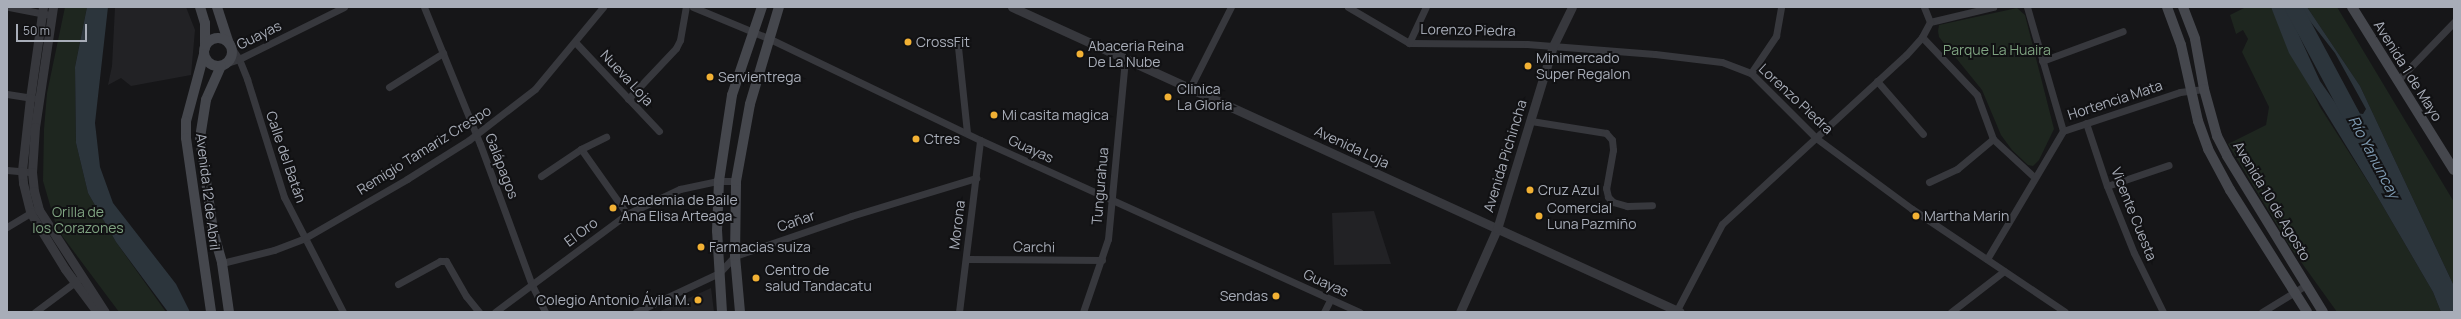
<!DOCTYPE html>
<meta charset="utf-8">
<style>
body{margin:0}
#map{position:relative;width:2461px;height:319px;overflow:hidden;background:#161618;font-family:Manrope,sans-serif}
div>[style]{position:absolute}
[style*='--x']{left:calc(var(--x)*1px);top:calc(var(--y)*1px);width:calc(var(--w)*1px);rotate:calc(var(--a)*1deg)}
.built>*{inset:0;background:#222225}
.green>*{inset:0;background:#1e261f}
.water>*{inset:0;background:#2c353c}
.river>*{height:17px;margin:-8.5px;padding:0 8.5px;transform-origin:8.5px;border-radius:8.5px;background:#2c353c}
.minor>*{height:7px;margin:-3.5px;padding:0 3.5px;transform-origin:3.5px;border-radius:3.5px;background:#37383d}
.tertiary>*{height:9px;margin:-4.5px;padding:0 4.5px;transform-origin:4.5px;border-radius:4.5px;background:#37383d}
.secondary>*{height:10px;margin:-5px;padding:0 5px;transform-origin:5px;border-radius:5px;background:#45474d}
.secondary>.ring{margin:-5px;padding:0;box-sizing:content-box;background:none;border:10px solid #45474d;border-radius:50%}
.dots>*{width:11px;height:11px;translate:-50% -50%;box-sizing:border-box;border:2px solid #111113;border-radius:50%}
span{translate:-50% -50%;white-space:nowrap;text-align:center;line-height:1.15;-webkit-text-stroke:4px #111113;paint-order:stroke}
.street-label{font-size:14px;color:#a8adb8}
.poi-label{font-size:14px;color:#a8adb8}
.left{translate:0 -50%;text-align:left}
.right{translate:-100% -50%;text-align:right}
.park-label{font-size:14px;color:#7fa381}
.water-label{font-size:15px;color:#7f9bb3;font-style:italic}
.frame{position:absolute;inset:0;border:8px solid #a8adb8;pointer-events:none}
.scale{position:absolute;left:16px;top:24px;width:71px;height:18px;box-sizing:border-box;border:2px solid #a8adb8;border-top:0;padding-left:5px;font-size:12px;line-height:14px;white-space:nowrap;color:#a8adb8;-webkit-text-stroke:3px #111113;paint-order:stroke}
</style>
<div id="map">
<div class="built">
<i style="clip-path:polygon(115px 7px,186px 7px,195px 30px,191px 75px,131px 86px,121px 78px,108px 85px,112px 66px)"></i>
<i style="clip-path:polygon(1374px 211px,1391px 264px,1334px 265px,1332px 213px)"></i>
<i style="clip-path:polygon(711px 288px,714px 312px,658px 312px)"></i>
</div>
<div class="green">
<i style="clip-path:polygon(65px 7px,87px 7px,75px 67px,76px 143px,88px 193px,116px 242px,166px 312px,119px 312px,57px 229px,43px 181px,44px 129px,47px 93px)"></i>
<i style="clip-path:polygon(2246px 7px,2271px 7px,2320px 107px,2377px 196px,2433px 292px,2441px 312px,2337px 312px,2291px 248px,2228px 144px,2266px 125px,2269px 107px,2242px 52px,2248px 39px,2243px 30px,2236px 34px,2230px 15px)"></i>
<i style="clip-path:polygon(2307px 7px,2337px 7px,2454px 202px,2454px 286px,2360px 86px)"></i>
<i style="clip-path:polygon(2017px 8px,2025px 15px,2054px 129px,2039px 160px,2033px 166px,2028px 165px,2012px 150px,2001px 135px,1982px 90px,1939px 37px,1938px 31px,1939px 25px)"></i>
</div>
<div class="water">
<i style="clip-path:polygon(87px 7px,108px 7px,95px 123px,100px 167px,113px 203px,176px 284px,190px 312px,168px 312px,116px 242px,88px 193px,76px 143px,75px 67px)"></i>
<i style="clip-path:polygon(2271px 7px,2286px 7px,2320px 81px,2341px 111px,2363px 114px,2366px 109px,2335px 53px,2299px 7px,2307px 7px,2360px 86px,2454px 286px,2454px 312px,2441px 312px,2433px 292px,2377px 196px,2289px 53px)"></i>
</div>
<div class="river">
<i style="--x:2293;--y:7;--w:142;--a:61.8"></i>
</div>
<div class="minor">
<i style="--x:9;--y:7;--w:38;--a:11"></i>
<i style="--x:424;--y:7;--w:148;--a:67.8"></i>
<i style="--x:480;--y:144;--w:150;--a:69.8"></i>
<i style="--x:532;--y:285;--w:30;--a:64"></i>
<i style="--x:693;--y:7;--w:81;--a:22.5"></i>
<i style="--x:768;--y:38;--w:235;--a:25.7"></i>
<i style="--x:980;--y:140;--w:417;--a:24.4"></i>
<i style="--x:1348;--y:7;--w:71;--a:30.5"></i>
<i style="--x:1409;--y:43;--w:118;--a:0.5"></i>
<i style="--x:1527;--y:44;--w:128;--a:4.5"></i>
<i style="--x:1655;--y:54;--w:67;--a:6.8"></i>
<i style="--x:1722;--y:62;--w:31;--a:21"></i>
<i style="--x:1751;--y:73;--w:92;--a:45"></i>
<i style="--x:1816;--y:138;--w:119;--a:36.5"></i>
<i style="--x:1912;--y:209;--w:184;--a:33.9"></i>
<i style="--x:2027;--y:7;--w:129;--a:73.8"></i>
<i style="--x:1930;--y:22;--w:65;--a:-13.4"></i>
<i style="--x:1922;--y:37;--w:80;--a:46.5"></i>
<i style="--x:1977;--y:95;--w:47;--a:70"></i>
<i style="--x:1993;--y:139;--w:56;--a:42.8"></i>
<i style="--x:576;--y:43;--w:121;--a:46.7"></i>
<i style="--x:1409;--y:43;--w:40;--a:-65"></i>
<i style="--x:958;--y:47;--w:86;--a:84"></i>
<i style="--x:233;--y:50;--w:11;--a:56"></i>
<i style="--x:239;--y:59;--w:22;--a:68"></i>
<i style="--x:247;--y:79;--w:124;--a:72.6"></i>
<i style="--x:284;--y:197;--w:129;--a:62.8"></i>
<i style="--x:2042;--y:61;--w:86;--a:-20.3"></i>
<i style="--x:227;--y:63;--w:13;--a:-18"></i>
<i style="--x:239;--y:59;--w:117;--a:-26.3"></i>
<i style="--x:1751;--y:73;--w:45;--a:-56"></i>
<i style="--x:1776;--y:36;--w:29;--a:-80"></i>
<i style="--x:2398;--y:80;--w:81;--a:-46"></i>
<i style="--x:1877;--y:81;--w:70;--a:49"></i>
<i style="--x:389;--y:87;--w:64;--a:-32.2"></i>
<i style="--x:1190;--y:88;--w:91;--a:-63.2"></i>
<i style="--x:7;--y:94;--w:26;--a:9"></i>
<i style="--x:628;--y:99;--w:70;--a:-46.7"></i>
<i style="--x:676;--y:48;--w:9;--a:-63"></i>
<i style="--x:680;--y:40;--w:34;--a:-80"></i>
<i style="--x:1531;--y:121;--w:76;--a:9.1"></i>
<i style="--x:1606;--y:133;--w:9;--a:49"></i>
<i style="--x:1612;--y:140;--w:10;--a:84"></i>
<i style="--x:1613;--y:150;--w:39;--a:100"></i>
<i style="--x:1606;--y:188;--w:9;--a:77"></i>
<i style="--x:1608;--y:197;--w:7;--a:45"></i>
<i style="--x:1613;--y:202;--w:15;--a:16"></i>
<i style="--x:1627;--y:206;--w:25;--a:-2"></i>
<i style="--x:2086;--y:123;--w:66;--a:71.6"></i>
<i style="--x:2107;--y:186;--w:72;--a:68.1"></i>
<i style="--x:2134;--y:253;--w:66;--a:63.8"></i>
<i style="--x:581;--y:149;--w:80;--a:54.7"></i>
<i style="--x:7;--y:170;--w:25;--a:5"></i>
<i style="--x:541;--y:176;--w:48;--a:-34"></i>
<i style="--x:581;--y:149;--w:28;--a:-26"></i>
<i style="--x:1929;--y:182;--w:31;--a:-25"></i>
<i style="--x:1957;--y:169;--w:47;--a:-39.8"></i>
<i style="--x:2107;--y:186;--w:65;--a:-18.7"></i>
<i style="--x:7;--y:227;--w:31;--a:-31"></i>
<i style="--x:966;--y:259;--w:136;--a:0.4"></i>
<i style="--x:1987;--y:259;--w:149;--a:-59.3"></i>
<i style="--x:2063;--y:131;--w:123;--a:-18.4"></i>
<i style="--x:2180;--y:92;--w:24;--a:-7"></i>
<i style="--x:222;--y:263;--w:54;--a:-14"></i>
<i style="--x:274;--y:250;--w:33;--a:-21"></i>
<i style="--x:305;--y:238;--w:118;--a:-30"></i>
<i style="--x:407;--y:179;--w:73;--a:-32.2"></i>
<i style="--x:469;--y:140;--w:83;--a:-37.7"></i>
<i style="--x:535;--y:89;--w:107;--a:-50.3"></i>
<i style="--x:398;--y:284;--w:48;--a:-28.7"></i>
<i style="--x:440;--y:261;--w:6;--a:0"></i>
<i style="--x:446;--y:261;--w:40;--a:60.3"></i>
<i style="--x:466;--y:296;--w:21;--a:51"></i>
<i style="--x:1677;--y:310;--w:97;--a:-62.4"></i>
<i style="--x:1722;--y:224;--w:250;--a:-42.6"></i>
<i style="--x:1906;--y:55;--w:24;--a:-48"></i>
<i style="--x:1922;--y:37;--w:17;--a:-62"></i>
<i style="--x:1930;--y:22;--w:16;--a:-112"></i>
<i style="--x:35;--y:312;--w:54;--a:-36.7"></i>
<i style="--x:495;--y:312;--w:164;--a:-36.6"></i>
<i style="--x:627;--y:214;--w:59;--a:-25.3"></i>
<i style="--x:680;--y:189;--w:40;--a:-12"></i>
<i style="--x:719;--y:181;--w:17;--a:0"></i>
<i style="--x:636;--y:312;--w:92;--a:-25.2"></i>
<i style="--x:719;--y:273;--w:23;--a:-47"></i>
<i style="--x:735;--y:256;--w:123;--a:-19"></i>
<i style="--x:851;--y:216;--w:131;--a:-16.9"></i>
<i style="--x:959;--y:312;--w:173;--a:-83"></i>
<i style="--x:1083;--y:312;--w:77;--a:-71.1"></i>
<i style="--x:1108;--y:239;--w:182;--a:-84.6"></i>
<i style="--x:1324;--y:312;--w:13;--a:-63"></i>
<i style="--x:1951;--y:312;--w:67;--a:-37.7"></i>
<i style="--x:2262;--y:312;--w:52;--a:-31.5"></i>
</div>
<div class="tertiary">
<i style="--x:43;--y:7;--w:92;--a:98.1"></i>
<i style="--x:30;--y:98;--w:73;--a:96.3"></i>
<i style="--x:22;--y:171;--w:12;--a:85"></i>
<i style="--x:23;--y:183;--w:30;--a:76"></i>
<i style="--x:30;--y:212;--w:67;--a:58.4"></i>
<i style="--x:65;--y:269;--w:54;--a:53.3"></i>
<i style="--x:53;--y:7;--w:121;--a:98.5"></i>
<i style="--x:35;--y:127;--w:45;--a:93.8"></i>
<i style="--x:32;--y:172;--w:19;--a:84"></i>
<i style="--x:34;--y:191;--w:20;--a:75"></i>
<i style="--x:39;--y:210;--w:121;--a:57.1"></i>
<i style="--x:1012;--y:7;--w:734;--a:24.54"></i>
<i style="--x:1460;--y:312;--w:91;--a:-66"></i>
<i style="--x:1497;--y:229;--w:191;--a:-73"></i>
<i style="--x:1553;--y:46;--w:43;--a:-64"></i>
</div>
<div class="secondary">
<i style="--x:200;--y:7;--w:17;--a:73"></i>
<i style="--x:205;--y:23;--w:25;--a:90"></i>
<i style="--x:217;--y:7;--w:38;--a:72"></i>
<i style="--x:2167;--y:7;--w:40;--a:69.8"></i>
<i style="--x:2181;--y:45;--w:78;--a:77.4"></i>
<i style="--x:2198;--y:121;--w:30;--a:70"></i>
<i style="--x:2208;--y:149;--w:47;--a:61.8"></i>
<i style="--x:2230;--y:190;--w:144;--a:57.7"></i>
<i style="--x:2183;--y:7;--w:34;--a:69"></i>
<i style="--x:2195;--y:39;--w:51;--a:79.8"></i>
<i style="--x:2204;--y:89;--w:49;--a:74.5"></i>
<i style="--x:2217;--y:136;--w:22;--a:63"></i>
<i style="--x:2227;--y:156;--w:183;--a:58.4"></i>
<i style="--x:2352;--y:7;--w:192;--a:58"></i>
<i class="ring" style="left:204px;top:38px;width:18px;height:18px"></i>
<i style="--x:204;--y:54;--w:69;--a:105"></i>
<i style="--x:186;--y:121;--w:17;--a:90"></i>
<i style="--x:186;--y:138;--w:176;--a:81.8"></i>
<i style="--x:221;--y:66;--w:37;--a:114"></i>
<i style="--x:206;--y:100;--w:38;--a:99"></i>
<i style="--x:200;--y:138;--w:94;--a:82"></i>
<i style="--x:213;--y:231;--w:33;--a:74"></i>
<i style="--x:222;--y:263;--w:49;--a:81.9"></i>
<i style="--x:722;--y:312;--w:81;--a:-93.5"></i>
<i style="--x:717;--y:231;--w:50;--a:-87.7"></i>
<i style="--x:719;--y:181;--w:87;--a:-81.4"></i>
<i style="--x:732;--y:95;--w:93;--a:-71.2"></i>
<i style="--x:740;--y:312;--w:56;--a:-95.1"></i>
<i style="--x:735;--y:256;--w:75;--a:-89.2"></i>
<i style="--x:736;--y:181;--w:78;--a:-79.7"></i>
<i style="--x:750;--y:104;--w:101;--a:-73.4"></i>
</div>
<div class="dots">
<i style="left:908px;top:42px;background:#f2b134"></i>
<i style="left:1080px;top:54px;background:#f2b134"></i>
<i style="left:1528px;top:66px;background:#f2b134"></i>
<i style="left:710px;top:77px;background:#f2b134"></i>
<i style="left:1168px;top:97px;background:#f2b134"></i>
<i style="left:994px;top:115px;background:#f2b134"></i>
<i style="left:916px;top:139px;background:#f2b134"></i>
<i style="left:1530px;top:190px;background:#f2b134"></i>
<i style="left:613px;top:208px;background:#f2b134"></i>
<i style="left:1539px;top:216px;background:#f2b134"></i>
<i style="left:1916px;top:216px;background:#f2b134"></i>
<i style="left:701px;top:247px;background:#f2b134"></i>
<i style="left:756px;top:278px;background:#f2b134"></i>
<i style="left:1276px;top:296px;background:#f2b134"></i>
<i style="left:698px;top:300px;background:#f2b134"></i>
</div>
<div class="street-label">
<span style="left:1468px;top:30px;rotate:1deg">Lorenzo Piedra</span>
<span style="left:259px;top:35px;rotate:-26deg">Guayas</span>
<span style="left:2408px;top:71px;rotate:58deg">Avenida 1 de Mayo</span>
<span style="left:627px;top:78px;rotate:47deg">Nueva Loja</span>
<span style="left:1796px;top:99px;rotate:43deg">Lorenzo Piedra</span>
<span style="left:2115px;top:100px;rotate:-18deg">Hortencia Mata</span>
<span style="left:1352px;top:147px;rotate:25deg">Avenida Loja</span>
<span style="left:1031px;top:149px;rotate:24deg">Guayas</span>
<span style="left:424px;top:150px;rotate:-32deg">Remigio Tamariz Crespo</span>
<span style="left:1505px;top:156px;rotate:-73deg">Avenida Pichincha</span>
<span style="left:286px;top:157px;rotate:71deg">Calle del Batán</span>
<span style="left:502px;top:166px;rotate:69deg">Galápagos</span>
<span style="left:1100px;top:186px;rotate:-85deg">Tungurahua</span>
<span style="left:208px;top:192px;rotate:83deg">Avenida 12 de Abril</span>
<span style="left:2272px;top:201px;rotate:59deg">Avenida 10 de Agosto</span>
<span style="left:2134px;top:214px;rotate:68deg">Vicente Cuesta</span>
<span style="left:796px;top:221px;rotate:-19deg">Cañar</span>
<span style="left:957px;top:225px;rotate:-83deg">Morona</span>
<span style="left:581px;top:232px;rotate:-37deg">El Oro</span>
<span style="left:1034px;top:247px;rotate:1deg">Carchi</span>
<span style="left:1326px;top:283px;rotate:24deg">Guayas</span>
</div>
<div class="poi-label">
<span class="left" style="left:916px;top:42px">CrossFit</span>
<span class="left" style="left:1088px;top:54px">Abaceria Reina<br>De La Nube</span>
<span class="left" style="left:1536px;top:66px">Minimercado<br>Super Regalon</span>
<span class="left" style="left:718px;top:77px">Servientrega</span>
<span class="left" style="left:1177px;top:97px">Clinica<br>La Gloria</span>
<span class="left" style="left:1002px;top:115px">Mi casita magica</span>
<span class="left" style="left:924px;top:139px">Ctres</span>
<span class="left" style="left:1538px;top:190px">Cruz Azul</span>
<span class="left" style="left:621px;top:208px">Academia de Baile<br>Ana Elisa Arteaga</span>
<span class="left" style="left:1547px;top:216px">Comercial<br>Luna Pazmiño</span>
<span class="left" style="left:1924px;top:216px">Martha Marin</span>
<span class="left" style="left:709px;top:247px">Farmacias suiza</span>
<span class="left" style="left:765px;top:278px">Centro de<br>salud Tandacatu</span>
<span class="right" style="left:1268px;top:296px">Sendas</span>
<span class="right" style="left:690px;top:300px">Colegio Antonio Ávila M.</span>
</div>
<div class="park-label">
<span style="left:1997px;top:50px">Parque La Huaira</span>
<span style="left:78px;top:220px">Orilla de<br>los Corazones</span>
</div>
<div class="water-label">
<span style="left:2374px;top:157px;rotate:62deg">Río Yanuncay</span>
</div>
<div class="frame"></div>
<div class="scale">50 m</div>
</div>
